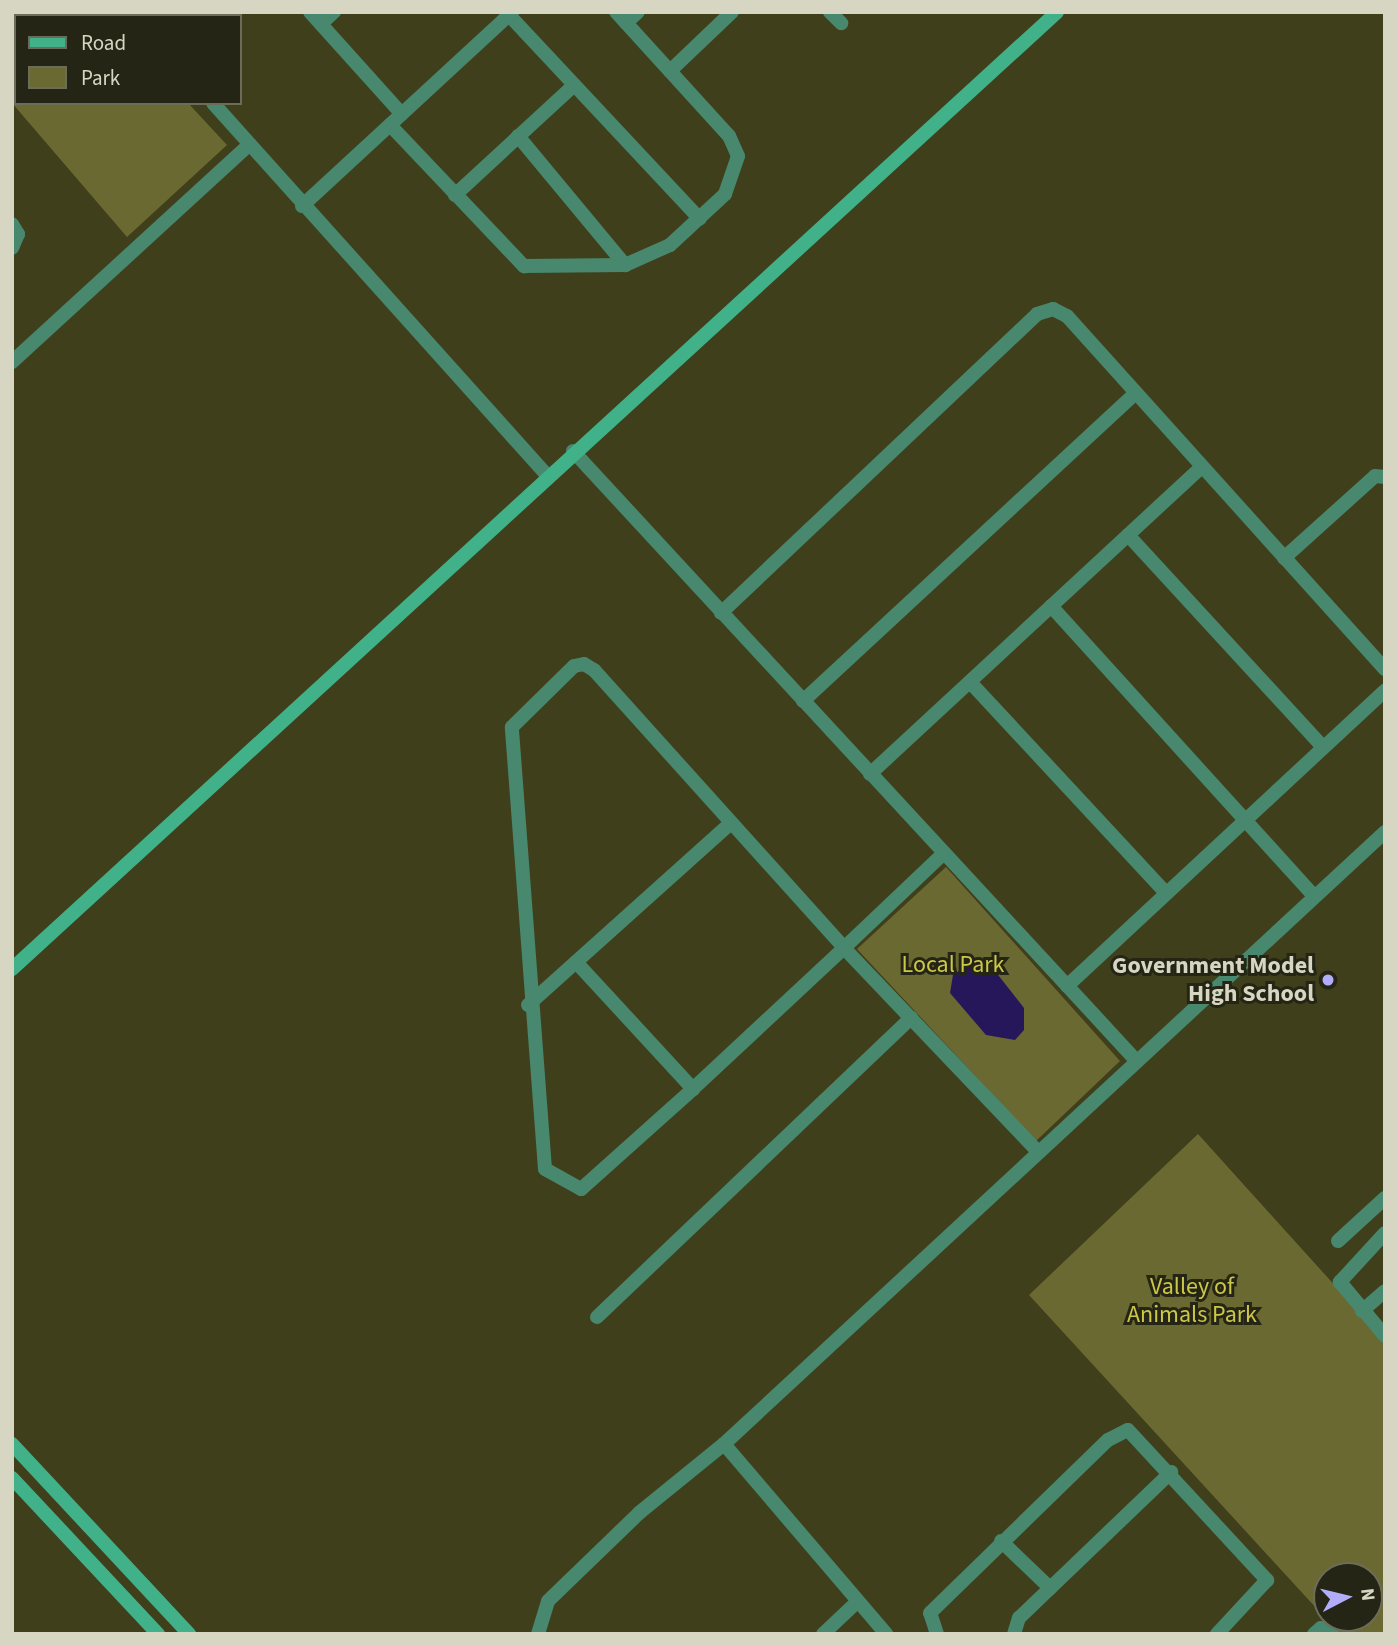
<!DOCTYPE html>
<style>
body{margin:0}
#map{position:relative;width:1397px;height:1646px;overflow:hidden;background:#403f1b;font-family:"Source Sans 3",sans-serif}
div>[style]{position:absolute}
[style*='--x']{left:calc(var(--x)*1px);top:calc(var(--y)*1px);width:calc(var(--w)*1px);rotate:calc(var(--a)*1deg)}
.green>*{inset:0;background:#6b6932}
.water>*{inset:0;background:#26165a}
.street>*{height:14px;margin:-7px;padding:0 7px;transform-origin:7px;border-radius:7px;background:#47886e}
.secondary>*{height:14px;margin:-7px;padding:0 7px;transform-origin:7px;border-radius:7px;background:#40b189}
.dots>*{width:19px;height:19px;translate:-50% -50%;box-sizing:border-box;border:4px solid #252515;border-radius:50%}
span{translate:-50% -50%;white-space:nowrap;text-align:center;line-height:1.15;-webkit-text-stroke:6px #252515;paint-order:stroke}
.park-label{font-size:24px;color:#ccc649}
.poi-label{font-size:24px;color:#d6d6c2;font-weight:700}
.right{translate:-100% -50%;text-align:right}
.frame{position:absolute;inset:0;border:14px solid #d6d6c2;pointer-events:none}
.legend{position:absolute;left:14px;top:14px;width:228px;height:91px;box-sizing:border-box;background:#252515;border:2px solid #6c6c5a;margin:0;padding:9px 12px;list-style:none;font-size:21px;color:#d6d6c2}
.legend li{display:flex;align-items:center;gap:14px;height:35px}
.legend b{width:35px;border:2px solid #6c6c5a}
.north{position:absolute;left:1313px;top:1562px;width:70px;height:70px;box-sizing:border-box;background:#252515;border:2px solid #6c6c5a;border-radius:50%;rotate:83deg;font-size:19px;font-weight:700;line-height:28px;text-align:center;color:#d6d6c2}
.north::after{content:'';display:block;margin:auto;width:24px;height:32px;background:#b2adfa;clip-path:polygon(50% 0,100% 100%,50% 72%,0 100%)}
</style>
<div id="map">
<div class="green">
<i style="clip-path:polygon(12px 12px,107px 16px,16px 16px,16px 103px,188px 103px,227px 145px,127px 237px,12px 103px)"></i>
<i style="clip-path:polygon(946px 867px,1120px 1061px,1036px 1141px,857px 949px)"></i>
<i style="clip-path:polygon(evenodd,1198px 1134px,1385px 1341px,1385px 1634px,1340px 1634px,1029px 1295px,1198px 1134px,1327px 1576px,1369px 1576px,1369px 1618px,1327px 1618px,1327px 1576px)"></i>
</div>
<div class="water">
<i style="clip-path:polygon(969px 964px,991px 966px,1024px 1008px,1024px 1030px,1015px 1040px,986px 1035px,950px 993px,953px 975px)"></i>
</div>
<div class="street">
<i style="--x:135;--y:12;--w:5;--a:53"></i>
<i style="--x:310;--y:12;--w:137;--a:48"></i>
<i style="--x:830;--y:12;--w:16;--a:45"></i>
<i style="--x:509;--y:15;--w:279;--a:46.9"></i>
<i style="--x:626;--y:23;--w:16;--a:-43"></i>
<i style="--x:321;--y:24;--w:18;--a:-43"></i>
<i style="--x:670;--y:71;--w:86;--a:-43.6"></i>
<i style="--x:213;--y:103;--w:499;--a:48.1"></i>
<i style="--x:390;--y:125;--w:195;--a:46.5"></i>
<i style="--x:524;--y:266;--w:101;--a:-0.6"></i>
<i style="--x:625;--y:265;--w:49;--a:-24"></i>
<i style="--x:670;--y:245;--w:75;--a:-42.8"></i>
<i style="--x:725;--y:194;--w:40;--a:-71.1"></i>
<i style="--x:738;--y:156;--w:22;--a:-114"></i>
<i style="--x:729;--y:136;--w:168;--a:-132.3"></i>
<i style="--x:518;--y:136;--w:168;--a:50.3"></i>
<i style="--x:455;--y:195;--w:162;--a:-42.7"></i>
<i style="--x:302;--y:206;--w:286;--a:-42.7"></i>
<i style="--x:12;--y:224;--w:12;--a:59"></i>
<i style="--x:18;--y:234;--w:15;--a:113"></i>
<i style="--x:12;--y:362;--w:321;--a:-42.5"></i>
<i style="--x:573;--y:451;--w:827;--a:47.26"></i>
<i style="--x:1128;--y:535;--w:288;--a:47.4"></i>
<i style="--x:1284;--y:558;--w:122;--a:-42"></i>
<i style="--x:1375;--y:476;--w:10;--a:6"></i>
<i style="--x:1051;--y:606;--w:391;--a:47.8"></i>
<i style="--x:721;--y:613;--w:435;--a:-43.4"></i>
<i style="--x:1037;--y:314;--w:17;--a:-17"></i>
<i style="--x:1053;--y:309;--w:16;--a:27"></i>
<i style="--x:1067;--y:316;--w:475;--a:48"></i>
<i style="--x:970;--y:682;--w:288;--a:47.1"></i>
<i style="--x:803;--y:701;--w:451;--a:-42.8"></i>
<i style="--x:870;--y:774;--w:451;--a:-42.8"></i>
<i style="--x:944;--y:853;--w:138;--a:136.5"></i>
<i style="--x:844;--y:948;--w:207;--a:137"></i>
<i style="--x:693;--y:1089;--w:150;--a:138.2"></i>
<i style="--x:581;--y:1189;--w:41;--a:-150.9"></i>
<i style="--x:545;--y:1169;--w:443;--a:-94.3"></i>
<i style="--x:512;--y:727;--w:87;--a:-44.5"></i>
<i style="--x:574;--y:666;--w:10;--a:-11"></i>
<i style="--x:584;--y:664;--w:12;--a:31"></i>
<i style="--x:594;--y:670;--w:374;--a:48"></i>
<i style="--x:844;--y:948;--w:280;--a:46.4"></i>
<i style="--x:576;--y:962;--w:173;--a:47.3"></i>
<i style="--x:1067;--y:986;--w:434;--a:-42.9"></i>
<i style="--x:528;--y:1005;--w:271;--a:-41.9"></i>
<i style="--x:1385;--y:1233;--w:67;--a:132.6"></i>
<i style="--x:1340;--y:1282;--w:70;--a:50.2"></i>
<i style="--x:1338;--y:1241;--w:64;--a:-42.5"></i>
<i style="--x:1362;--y:1311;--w:30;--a:-41"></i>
<i style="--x:597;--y:1317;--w:434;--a:-43.6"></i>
<i style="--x:724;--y:1444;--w:250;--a:49.5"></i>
<i style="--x:1001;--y:1541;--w:68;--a:43.8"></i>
<i style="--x:538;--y:1634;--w:34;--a:-73"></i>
<i style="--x:548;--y:1601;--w:127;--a:-44"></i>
<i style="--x:639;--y:1513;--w:109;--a:-39.1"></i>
<i style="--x:724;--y:1444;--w:901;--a:-42.8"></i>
<i style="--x:823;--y:1634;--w:47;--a:-43.3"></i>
<i style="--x:937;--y:1634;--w:22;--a:-108"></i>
<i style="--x:930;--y:1613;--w:248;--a:-44.2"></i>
<i style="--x:1108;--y:1440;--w:22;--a:-27"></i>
<i style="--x:1128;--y:1430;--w:205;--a:47.2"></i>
<i style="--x:1267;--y:1580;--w:74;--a:132.8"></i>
<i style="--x:1014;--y:1634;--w:17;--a:-73"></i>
<i style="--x:1019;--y:1618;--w:211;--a:-43.8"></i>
<i style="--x:1314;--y:1634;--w:9;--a:-41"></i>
<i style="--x:1321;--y:1628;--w:13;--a:29"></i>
</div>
<div class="secondary">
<i style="--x:12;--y:969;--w:1417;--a:-42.48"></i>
<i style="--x:12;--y:1444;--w:260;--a:47"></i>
<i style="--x:12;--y:1478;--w:214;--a:46.9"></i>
</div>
<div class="dots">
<i style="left:1328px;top:980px;background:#b2adfa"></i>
</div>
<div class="park-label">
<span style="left:953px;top:965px">Local Park</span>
<span style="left:1192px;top:1301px">Valley of<br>Animals Park</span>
</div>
<div class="poi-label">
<span class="right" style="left:1314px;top:980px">Government Model<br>High School</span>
</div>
<div class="frame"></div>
<ul class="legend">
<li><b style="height:9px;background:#40b189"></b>Road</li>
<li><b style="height:19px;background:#6b6932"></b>Park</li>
</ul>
<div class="north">N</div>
</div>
